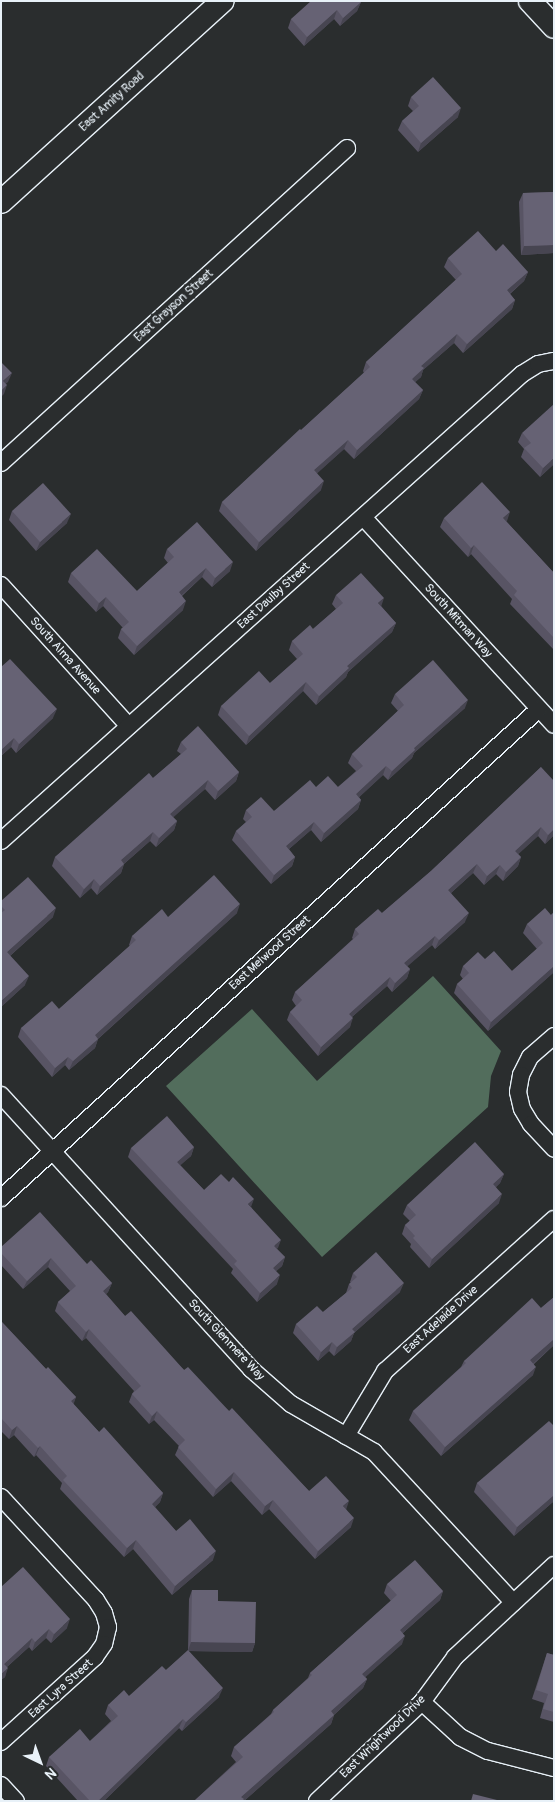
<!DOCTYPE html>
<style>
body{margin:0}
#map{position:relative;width:555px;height:1802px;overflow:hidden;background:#2a2d2e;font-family:Pangolin,sans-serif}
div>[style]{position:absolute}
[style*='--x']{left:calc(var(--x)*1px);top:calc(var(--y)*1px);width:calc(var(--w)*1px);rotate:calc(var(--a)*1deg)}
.green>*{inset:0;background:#526d5c}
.roads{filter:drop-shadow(1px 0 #e8f1f8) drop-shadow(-1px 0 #e8f1f8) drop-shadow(0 1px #e8f1f8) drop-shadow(0 -1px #e8f1f8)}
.minor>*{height:16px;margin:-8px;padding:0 8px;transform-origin:8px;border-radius:8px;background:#2a2d2e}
.secondary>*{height:22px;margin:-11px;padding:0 11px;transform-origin:11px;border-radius:11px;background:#2a2d2e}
.wall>*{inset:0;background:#585464}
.shaded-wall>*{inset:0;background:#474551}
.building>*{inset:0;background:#666274}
span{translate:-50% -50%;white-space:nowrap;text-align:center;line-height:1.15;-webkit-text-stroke:4.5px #2a2d2e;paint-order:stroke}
.street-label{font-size:12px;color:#e8f1f8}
.frame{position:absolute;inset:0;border:2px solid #e8f1f8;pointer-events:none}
.north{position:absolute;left:15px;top:1737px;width:50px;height:50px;-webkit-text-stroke:4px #2a2d2e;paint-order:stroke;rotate:138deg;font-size:14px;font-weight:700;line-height:20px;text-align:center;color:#e8f1f8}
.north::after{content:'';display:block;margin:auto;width:18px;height:22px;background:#e8f1f8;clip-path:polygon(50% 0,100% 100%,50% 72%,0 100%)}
</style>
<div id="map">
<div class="green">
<i style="clip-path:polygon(433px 976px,501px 1051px,491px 1076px,488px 1107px,322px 1257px,166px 1086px,252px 1009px,317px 1081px)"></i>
</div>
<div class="roads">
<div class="minor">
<i style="--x:1;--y:463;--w:468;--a:-42.3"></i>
<i style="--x:363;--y:517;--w:282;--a:47.4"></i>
<i style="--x:1;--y:585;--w:190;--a:47.8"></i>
<i style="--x:1;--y:841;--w:700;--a:-41.87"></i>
<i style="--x:522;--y:374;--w:19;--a:-32"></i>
<i style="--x:538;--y:364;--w:16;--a:-11"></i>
<i style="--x:554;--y:1036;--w:32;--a:139"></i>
<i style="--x:530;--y:1057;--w:20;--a:117"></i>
<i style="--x:521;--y:1075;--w:17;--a:100"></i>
<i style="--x:518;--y:1092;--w:17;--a:77"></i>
<i style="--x:522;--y:1109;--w:17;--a:59"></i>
<i style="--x:531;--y:1124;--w:34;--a:47"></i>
<i style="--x:1;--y:1095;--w:371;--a:47.6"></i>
<i style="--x:251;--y:1369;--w:53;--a:41.2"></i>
<i style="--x:291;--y:1404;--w:96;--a:30"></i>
<i style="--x:374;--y:1452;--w:205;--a:47.2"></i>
<i style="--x:1;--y:1198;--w:727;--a:-42.27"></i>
<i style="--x:346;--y:1436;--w:76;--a:-59"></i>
<i style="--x:385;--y:1371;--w:227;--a:-42"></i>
<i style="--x:1;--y:1497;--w:140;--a:47.3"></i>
<i style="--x:96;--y:1600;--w:15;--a:58"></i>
<i style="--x:104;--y:1613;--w:15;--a:74"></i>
<i style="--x:108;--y:1627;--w:17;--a:103"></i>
<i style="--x:104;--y:1644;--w:16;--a:125"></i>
<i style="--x:95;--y:1657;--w:127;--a:137.9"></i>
<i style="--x:422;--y:1702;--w:52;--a:42.6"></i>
<i style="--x:460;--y:1737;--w:31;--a:27"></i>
<i style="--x:488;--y:1751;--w:68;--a:14.4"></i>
<i style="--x:1;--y:1785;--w:22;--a:47"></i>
<i style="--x:317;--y:1801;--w:144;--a:-43.3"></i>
<i style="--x:422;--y:1702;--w:56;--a:-53.7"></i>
<i style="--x:455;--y:1657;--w:135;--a:-42.9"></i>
</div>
<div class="secondary">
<i style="--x:530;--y:1;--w:35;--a:47"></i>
<i style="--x:1;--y:202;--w:299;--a:-42.2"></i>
</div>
</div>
<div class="wall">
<i style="clip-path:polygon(361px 2px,357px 11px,340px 26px,334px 19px,304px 46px,288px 28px,291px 19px)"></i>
<i style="clip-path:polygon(411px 97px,458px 117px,418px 152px,398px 130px,402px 121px,413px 111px,408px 106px)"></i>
<i style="clip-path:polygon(554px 192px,554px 253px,521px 255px,519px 202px,523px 193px)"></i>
<i style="clip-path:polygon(496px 251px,528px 272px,524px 281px,510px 294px,515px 300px,512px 309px,463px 353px,454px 343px,423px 370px,421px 377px,415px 382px,423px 390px,419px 399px,354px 459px,344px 449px,317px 473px,321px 490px,256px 551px,219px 511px,222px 502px,364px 373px,363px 371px,366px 362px,456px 280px,444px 267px,448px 258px)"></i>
<i style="clip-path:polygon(522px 433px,554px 464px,540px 477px,521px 457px,524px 449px,518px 442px)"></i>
<i style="clip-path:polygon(12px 511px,67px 523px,36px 551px,9px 520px)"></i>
<i style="clip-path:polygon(444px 518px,507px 521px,506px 521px,554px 573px,554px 650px,510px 604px,512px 599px,471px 554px,468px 557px,440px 527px)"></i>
<i style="clip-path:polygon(167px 549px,230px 571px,212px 587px,202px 577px,182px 596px,183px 610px,134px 655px,118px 638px,121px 629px,123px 628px,103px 606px,96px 612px,68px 582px,71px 573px,137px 591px,168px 563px,164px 558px)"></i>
<i style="clip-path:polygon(336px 595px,381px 606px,396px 623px,392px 632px,348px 672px,346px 677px,316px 705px,303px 691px,246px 745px,218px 715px,221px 706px,270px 683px,297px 659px,289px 650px,292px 641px,313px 629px,336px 609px,332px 604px)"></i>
<i style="clip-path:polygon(1px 667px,53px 718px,16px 753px,11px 747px,1px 756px)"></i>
<i style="clip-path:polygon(395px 694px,465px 708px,414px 753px,412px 758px,388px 780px,383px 775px,359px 797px,361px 800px,358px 809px,321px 842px,311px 830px,289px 849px,295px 857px,292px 866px,271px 884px,232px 840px,236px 831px,246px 822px,243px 819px,246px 810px,274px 811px,316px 787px,338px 787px,356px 771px,348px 763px,352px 754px,398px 711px,391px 703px)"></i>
<i style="clip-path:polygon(181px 742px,239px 772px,236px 781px,215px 800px,205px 789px,173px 817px,177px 821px,174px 830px,156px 847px,150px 841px,124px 864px,121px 873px,97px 895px,91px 888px,80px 898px,52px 866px,55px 857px,153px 778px,181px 754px,177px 751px)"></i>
<i style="clip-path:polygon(541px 767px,554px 835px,545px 844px,538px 836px,518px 854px,521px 857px,518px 866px,503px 881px,496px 874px,484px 885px,473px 873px,451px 893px,465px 922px,435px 949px,432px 945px,407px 966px,410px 969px,407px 978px,392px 992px,387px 986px,352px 1017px,350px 1027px,318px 1056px,287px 1020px,290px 1012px,296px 1006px,292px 1000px,295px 992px,353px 939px,352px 938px,355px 929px,382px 913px,431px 871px)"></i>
<i style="clip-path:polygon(1px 906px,53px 917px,10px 956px,25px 985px,1px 1007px)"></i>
<i style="clip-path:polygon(554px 912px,554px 972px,488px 1031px,454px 993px,457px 984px,463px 979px,460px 975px,463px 966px,485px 959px,512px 971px,537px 949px,523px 933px,527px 924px,551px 915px)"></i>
<i style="clip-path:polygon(237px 913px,98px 1039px,95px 1048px,69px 1070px,65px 1065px,52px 1077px,18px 1037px,21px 1028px,59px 1009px,130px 946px,129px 945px,132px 936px,168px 917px)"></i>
<i style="clip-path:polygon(194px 1147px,191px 1156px,180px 1165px,204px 1190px,251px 1207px,277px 1249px,285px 1257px,282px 1266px,276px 1271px,277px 1284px,257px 1302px,231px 1273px,233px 1269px,128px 1157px,131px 1148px)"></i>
<i style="clip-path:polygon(504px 1174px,500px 1183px,496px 1187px,499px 1203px,429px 1268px,410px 1247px,411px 1244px,402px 1234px,405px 1225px,410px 1221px,403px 1214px,407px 1205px)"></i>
<i style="clip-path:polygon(1px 1247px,87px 1264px,112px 1283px,108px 1292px,106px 1294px,125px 1316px,229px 1411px,309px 1491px,346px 1509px,351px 1527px,315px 1559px,269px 1509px,262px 1515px,231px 1481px,213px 1497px,175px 1455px,179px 1446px,154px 1420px,149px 1424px,129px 1402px,132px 1394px,134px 1391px,86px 1338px,82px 1341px,55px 1311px,58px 1302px,70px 1291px,48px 1267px,23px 1289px,1px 1265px)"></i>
<i style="clip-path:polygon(353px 1273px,400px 1292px,354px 1333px,351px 1341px,334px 1356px,329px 1351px,318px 1361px,293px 1333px,296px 1324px,323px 1312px,346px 1293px,349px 1284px,351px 1283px,350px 1282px)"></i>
<i style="clip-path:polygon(554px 1297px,554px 1345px,534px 1364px,533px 1375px,441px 1456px,409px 1420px,413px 1411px,461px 1367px,464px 1361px,541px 1308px)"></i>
<i style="clip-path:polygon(1px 1321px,46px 1369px,76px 1397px,73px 1404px,99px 1432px,163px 1493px,160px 1502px,155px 1507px,176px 1531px,213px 1560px,172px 1595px,133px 1549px,124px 1557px,60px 1489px,62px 1483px,36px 1455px,34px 1457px,14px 1435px,9px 1439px,1px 1431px)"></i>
<i style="clip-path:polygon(554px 1426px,554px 1501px,514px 1536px,474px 1492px,477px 1483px)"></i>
<i style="clip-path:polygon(387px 1584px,443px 1591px,440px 1600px,403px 1633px,402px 1644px,365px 1677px,367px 1679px,363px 1688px,334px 1715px,331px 1724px,244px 1801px,194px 1801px,236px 1762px,231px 1756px,234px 1747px,271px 1714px,273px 1710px,308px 1678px,310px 1673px,391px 1601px,384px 1593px)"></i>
<i style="clip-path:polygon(1px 1587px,67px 1628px,51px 1643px,46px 1638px,32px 1651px,29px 1647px,7px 1667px,5px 1677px,1px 1680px)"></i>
<i style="clip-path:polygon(192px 1590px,218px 1601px,255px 1643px,252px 1652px,188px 1651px,219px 1697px,182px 1731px,179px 1728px,104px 1801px,78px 1801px,46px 1766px,49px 1757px,90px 1741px,111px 1721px,105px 1714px,108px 1705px,129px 1696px,166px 1670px,188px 1651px,189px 1599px)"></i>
<i style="clip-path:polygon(547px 1653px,554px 1655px,554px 1722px,540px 1718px,544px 1703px,532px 1699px)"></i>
</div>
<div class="shaded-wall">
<i style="clip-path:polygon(361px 2px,357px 11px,340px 26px,343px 18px)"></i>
<i style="clip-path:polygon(337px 10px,334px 19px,304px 46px,307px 37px)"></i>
<i style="clip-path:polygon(461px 108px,458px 117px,418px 152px,421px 143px)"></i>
<i style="clip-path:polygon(554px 245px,554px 253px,521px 255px,524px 246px)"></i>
<i style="clip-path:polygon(528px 272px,524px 281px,503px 299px,507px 290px)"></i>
<i style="clip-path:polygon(515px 300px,512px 309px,463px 353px,467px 344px)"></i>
<i style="clip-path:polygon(457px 334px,454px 343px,423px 370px,421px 377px,409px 388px,412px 379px,421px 366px)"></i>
<i style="clip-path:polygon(12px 373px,8px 382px,1px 388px,3px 381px)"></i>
<i style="clip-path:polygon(7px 385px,4px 394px,1px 397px,1px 391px)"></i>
<i style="clip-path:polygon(423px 390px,419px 399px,354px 459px,357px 450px)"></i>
<i style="clip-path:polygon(348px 440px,344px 449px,311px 479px,314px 470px)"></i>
<i style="clip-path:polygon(554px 458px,554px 464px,540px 477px,543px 468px)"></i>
<i style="clip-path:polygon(324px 481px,321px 490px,256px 551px,259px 542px)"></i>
<i style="clip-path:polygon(510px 512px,507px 521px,500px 527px,503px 518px)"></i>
<i style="clip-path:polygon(71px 514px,67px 523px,36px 551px,40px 542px)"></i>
<i style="clip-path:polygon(474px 545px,471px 554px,468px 557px,471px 548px)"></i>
<i style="clip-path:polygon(233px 562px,230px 571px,212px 587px,215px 578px)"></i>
<i style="clip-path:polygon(206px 568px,202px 577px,175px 601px,179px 592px)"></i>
<i style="clip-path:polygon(106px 597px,103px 606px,96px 612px,99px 603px)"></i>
<i style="clip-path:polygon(384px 598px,381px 607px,378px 603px)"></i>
<i style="clip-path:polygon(186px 601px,183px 610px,134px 655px,137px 646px)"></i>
<i style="clip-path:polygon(396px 623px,392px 632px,348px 672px,346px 677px,316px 705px,319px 696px,347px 666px)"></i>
<i style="clip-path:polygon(306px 682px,303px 691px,246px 745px,249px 736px)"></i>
<i style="clip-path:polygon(468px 700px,465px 708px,414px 753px,412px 758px,388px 780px,392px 771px,414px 748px)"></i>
<i style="clip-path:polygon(57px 709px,53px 718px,16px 753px,19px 744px)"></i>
<i style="clip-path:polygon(14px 738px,11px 747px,1px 756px,1px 750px)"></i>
<i style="clip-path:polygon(386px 766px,383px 775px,353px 803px,356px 794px)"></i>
<i style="clip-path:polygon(239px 772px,236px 781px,215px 800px,218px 791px)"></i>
<i style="clip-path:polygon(208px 780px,205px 789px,167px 823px,170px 814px)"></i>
<i style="clip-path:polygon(361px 800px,358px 809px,321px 842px,324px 833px)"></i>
<i style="clip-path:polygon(177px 821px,174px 830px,156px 847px,159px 838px)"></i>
<i style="clip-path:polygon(314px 822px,311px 830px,282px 855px,286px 846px)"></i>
<i style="clip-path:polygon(541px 827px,538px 836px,512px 860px,515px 851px)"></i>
<i style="clip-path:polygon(554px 829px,554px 835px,545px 844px,548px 835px)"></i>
<i style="clip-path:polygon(153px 832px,150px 841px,118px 869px,121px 860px)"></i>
<i style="clip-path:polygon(295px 857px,292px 866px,271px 884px,274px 875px)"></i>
<i style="clip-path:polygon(521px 857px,518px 866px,503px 881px,506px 872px)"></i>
<i style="clip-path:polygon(124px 864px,121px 873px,97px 895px,100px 886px)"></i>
<i style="clip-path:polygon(477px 864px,473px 873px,444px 899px,448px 890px)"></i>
<i style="clip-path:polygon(500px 865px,496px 874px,484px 885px,487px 876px)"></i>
<i style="clip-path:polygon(94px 879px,91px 888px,80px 898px,84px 889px)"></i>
<i style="clip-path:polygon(240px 904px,237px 913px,92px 1044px,95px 1035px)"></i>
<i style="clip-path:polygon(56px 908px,53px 917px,4px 961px,7px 952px)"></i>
<i style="clip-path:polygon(469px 913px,465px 922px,435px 949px,439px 940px)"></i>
<i style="clip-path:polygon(435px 936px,432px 945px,401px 972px,404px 963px)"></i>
<i style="clip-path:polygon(554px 966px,554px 972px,488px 1031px,491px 1022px)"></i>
<i style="clip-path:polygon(410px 969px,407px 978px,392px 992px,395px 983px)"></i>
<i style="clip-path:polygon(29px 976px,25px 985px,1px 1007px,1px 1001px)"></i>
<i style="clip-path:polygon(390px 977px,387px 986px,345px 1023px,349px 1014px)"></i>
<i style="clip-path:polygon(353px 1018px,350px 1027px,318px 1056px,321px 1047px)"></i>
<i style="clip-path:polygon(98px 1039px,95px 1048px,69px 1070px,73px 1061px)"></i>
<i style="clip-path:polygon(68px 1057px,65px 1065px,52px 1077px,55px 1068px)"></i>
<i style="clip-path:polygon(194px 1147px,191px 1156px,174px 1171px,177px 1162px)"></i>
<i style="clip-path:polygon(504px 1174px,500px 1183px,489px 1193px,493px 1184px)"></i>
<i style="clip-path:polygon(502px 1194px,499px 1203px,429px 1268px,432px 1259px)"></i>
<i style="clip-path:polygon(254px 1199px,251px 1207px,248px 1204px)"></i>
<i style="clip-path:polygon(281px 1240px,278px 1248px,271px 1254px,274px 1246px)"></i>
<i style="clip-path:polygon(285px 1257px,282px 1266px,270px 1277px,273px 1268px)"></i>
<i style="clip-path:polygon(51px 1258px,48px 1267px,23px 1289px,27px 1281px)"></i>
<i style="clip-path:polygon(280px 1275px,277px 1284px,257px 1302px,260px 1293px)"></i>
<i style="clip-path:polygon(112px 1283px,108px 1292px,100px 1300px,103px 1291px)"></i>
<i style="clip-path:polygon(404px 1283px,400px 1292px,354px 1333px,351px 1341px,334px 1356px,337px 1347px,352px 1329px)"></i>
<i style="clip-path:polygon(89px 1329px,86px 1338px,82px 1341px,86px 1332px)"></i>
<i style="clip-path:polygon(554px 1339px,554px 1345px,527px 1369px,530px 1360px)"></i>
<i style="clip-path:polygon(332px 1342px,329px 1351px,318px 1361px,321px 1352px)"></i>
<i style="clip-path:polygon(536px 1367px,533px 1375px,441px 1456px,445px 1447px)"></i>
<i style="clip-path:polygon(76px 1397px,73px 1406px,71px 1401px)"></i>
<i style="clip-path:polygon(157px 1411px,154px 1420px,149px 1424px,152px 1416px)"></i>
<i style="clip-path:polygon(17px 1426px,14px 1435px,9px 1439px,12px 1430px)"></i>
<i style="clip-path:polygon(40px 1446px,36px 1455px,34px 1457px,38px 1448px)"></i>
<i style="clip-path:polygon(234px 1472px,231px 1481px,213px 1497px,216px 1489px)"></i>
<i style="clip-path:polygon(163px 1493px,160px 1502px,149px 1513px,152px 1504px)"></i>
<i style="clip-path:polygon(554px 1495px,554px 1501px,514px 1536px,517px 1527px)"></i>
<i style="clip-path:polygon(273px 1500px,269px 1509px,262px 1515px,265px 1506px)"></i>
<i style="clip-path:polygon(349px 1501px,346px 1510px,343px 1506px)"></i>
<i style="clip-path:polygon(354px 1518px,351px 1527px,315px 1559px,318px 1551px)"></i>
<i style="clip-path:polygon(136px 1540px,133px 1549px,124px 1557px,127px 1548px)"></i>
<i style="clip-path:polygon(216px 1551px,213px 1560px,172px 1595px,175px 1586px)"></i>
<i style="clip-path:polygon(443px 1591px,440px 1600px,396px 1639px,400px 1630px)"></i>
<i style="clip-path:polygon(70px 1619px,67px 1628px,51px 1643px,54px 1634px)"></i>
<i style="clip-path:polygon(49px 1629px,46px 1638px,32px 1651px,35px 1642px)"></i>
<i style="clip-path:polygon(405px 1636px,402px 1644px,359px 1683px,362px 1674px)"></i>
<i style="clip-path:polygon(32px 1638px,29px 1647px,1px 1672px,4px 1664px)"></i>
<i style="clip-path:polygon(191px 1642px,255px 1643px,252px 1652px,188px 1651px)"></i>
<i style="clip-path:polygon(8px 1668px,5px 1677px,1px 1680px,1px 1674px)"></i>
<i style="clip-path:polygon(367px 1679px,363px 1688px,328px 1720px,331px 1711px)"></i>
<i style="clip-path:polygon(223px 1688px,219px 1697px,182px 1731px,186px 1722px)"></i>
<i style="clip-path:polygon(334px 1715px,331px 1724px,244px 1801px,240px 1801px,241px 1797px)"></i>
<i style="clip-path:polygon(183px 1719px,179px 1728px,104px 1801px,98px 1801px)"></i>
</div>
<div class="building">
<i style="clip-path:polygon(311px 1px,360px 1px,361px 2px,343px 18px,337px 10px,307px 37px,291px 19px)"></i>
<i style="clip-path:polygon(433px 77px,461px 108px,421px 143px,402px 121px,419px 106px,411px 97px)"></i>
<i style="clip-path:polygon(554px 192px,554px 245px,524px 246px,523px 193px)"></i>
<i style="clip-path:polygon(478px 231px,496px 251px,503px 244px,528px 272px,507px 290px,515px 300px,467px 344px,457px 334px,421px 366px,424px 368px,412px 379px,423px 390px,357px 450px,348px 440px,314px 470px,324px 481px,259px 542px,222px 502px,300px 429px,301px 430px,370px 367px,366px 362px,462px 274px,448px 258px)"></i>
<i style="clip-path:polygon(1px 362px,12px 373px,3px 381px,7px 385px,1px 391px)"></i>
<i style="clip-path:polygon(554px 404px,554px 458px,543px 468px,524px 448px,531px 443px,522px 433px)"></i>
<i style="clip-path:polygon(482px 482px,510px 512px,503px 518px,554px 573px,554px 638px,514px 595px,517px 591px,474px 545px,471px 548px,444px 518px)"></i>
<i style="clip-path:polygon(43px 483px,71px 514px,40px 542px,12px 511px)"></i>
<i style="clip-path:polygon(197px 522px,233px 562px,215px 578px,206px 568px,179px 592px,186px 601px,137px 646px,121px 629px,129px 622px,106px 597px,99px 603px,71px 573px,97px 549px,137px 591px,174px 557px,167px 549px)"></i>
<i style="clip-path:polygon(361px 573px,384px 598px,378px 603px,396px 623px,347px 666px,349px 668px,319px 696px,306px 682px,249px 736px,221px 706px,259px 671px,270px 683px,303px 654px,292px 641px,310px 625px,313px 629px,343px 603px,336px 595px)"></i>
<i style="clip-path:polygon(10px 659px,57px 709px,19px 744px,14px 738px,1px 750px,1px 667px)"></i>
<i style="clip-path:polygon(433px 660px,468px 700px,414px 748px,415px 750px,392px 771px,386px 766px,356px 794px,361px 800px,324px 833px,314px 822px,286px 846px,295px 857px,274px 875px,236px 831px,252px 817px,246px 810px,261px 797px,274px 811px,310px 780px,316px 787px,328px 776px,338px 787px,363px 766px,352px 754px,404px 705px,395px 694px)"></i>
<i style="clip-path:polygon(198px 726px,239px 772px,218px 791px,208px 780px,170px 814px,177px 821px,159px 838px,153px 832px,121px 860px,124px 864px,100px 886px,94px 879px,84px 889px,55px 857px,149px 773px,153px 778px,187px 749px,181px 742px)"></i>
<i style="clip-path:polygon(541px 767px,554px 781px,554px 829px,548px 835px,541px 827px,515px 851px,521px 857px,506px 872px,500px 865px,487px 876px,477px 864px,448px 890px,469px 913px,439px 940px,435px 936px,404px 963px,410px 969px,395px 983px,390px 977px,349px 1014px,353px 1018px,321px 1047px,290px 1012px,302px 1000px,295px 992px,359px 934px,355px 929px,378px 909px,382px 913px,431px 871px)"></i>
<i style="clip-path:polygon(214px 875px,240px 904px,95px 1035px,98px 1039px,73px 1061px,68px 1057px,55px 1068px,21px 1028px,52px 1001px,59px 1009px,136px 940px,132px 936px,162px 909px,168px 917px)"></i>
<i style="clip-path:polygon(28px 877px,56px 908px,7px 952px,29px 976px,1px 1001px,1px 913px,5px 910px,1px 906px,1px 901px)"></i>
<i style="clip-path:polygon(545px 908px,551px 915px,554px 912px,554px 966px,491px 1022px,457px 984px,469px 973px,463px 966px,478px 952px,485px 959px,494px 951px,512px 971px,543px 943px,527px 924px)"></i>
<i style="clip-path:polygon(167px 1116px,194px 1147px,177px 1162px,204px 1190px,221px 1174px,229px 1182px,233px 1177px,254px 1199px,248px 1204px,281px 1240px,274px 1246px,285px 1257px,273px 1268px,280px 1275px,260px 1293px,234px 1264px,237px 1261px,131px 1148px)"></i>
<i style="clip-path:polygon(475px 1142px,504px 1174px,493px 1184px,502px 1194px,432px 1259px,413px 1238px,415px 1236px,405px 1225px,416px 1215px,407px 1205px)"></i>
<i style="clip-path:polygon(40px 1212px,87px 1264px,91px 1260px,112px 1283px,103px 1291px,125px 1316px,131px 1311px,184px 1370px,188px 1367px,229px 1411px,232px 1408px,309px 1491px,326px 1476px,349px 1501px,343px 1506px,354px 1518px,318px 1551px,273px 1500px,265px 1506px,234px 1472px,216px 1489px,178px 1447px,185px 1440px,157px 1411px,152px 1416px,132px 1394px,141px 1386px,89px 1329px,86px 1332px,58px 1302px,76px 1286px,51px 1258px,27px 1281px,1px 1253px,1px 1247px)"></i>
<i style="clip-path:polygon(376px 1252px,404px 1283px,352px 1329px,355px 1332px,337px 1347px,332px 1342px,321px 1352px,296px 1324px,317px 1306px,323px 1312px,352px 1288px,349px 1284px,357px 1277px,353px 1273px)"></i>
<i style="clip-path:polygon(554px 1297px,554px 1339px,530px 1360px,536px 1367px,445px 1447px,413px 1411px,466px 1363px,464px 1361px,532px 1298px,541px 1308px)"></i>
<i style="clip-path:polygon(1px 1321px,46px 1369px,48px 1367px,76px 1397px,71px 1401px,99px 1432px,104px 1427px,163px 1493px,152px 1504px,176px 1531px,190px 1519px,216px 1551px,175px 1586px,136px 1540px,127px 1548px,63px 1480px,67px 1476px,40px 1446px,38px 1448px,17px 1426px,12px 1430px,1px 1418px)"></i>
<i style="clip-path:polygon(549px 1421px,554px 1426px,554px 1495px,517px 1527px,477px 1483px)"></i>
<i style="clip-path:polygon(415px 1560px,443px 1591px,400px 1630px,405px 1636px,362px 1674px,367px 1679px,331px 1711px,334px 1715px,241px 1797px,244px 1799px,242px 1801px,194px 1801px,243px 1757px,234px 1747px,274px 1712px,273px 1710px,312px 1675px,310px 1673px,397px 1595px,387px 1584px)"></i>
<i style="clip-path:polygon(23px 1567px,70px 1619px,54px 1634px,49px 1629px,35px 1642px,32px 1638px,4px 1664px,8px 1668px,1px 1674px,1px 1587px)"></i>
<i style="clip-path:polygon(192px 1590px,218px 1590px,218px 1601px,256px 1602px,255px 1643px,191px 1642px)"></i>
<i style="clip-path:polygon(188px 1650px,223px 1688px,186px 1722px,183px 1719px,98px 1801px,90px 1801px,49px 1757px,80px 1729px,90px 1741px,118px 1716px,108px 1705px,124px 1690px,129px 1696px,162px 1666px,166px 1670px)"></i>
<i style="clip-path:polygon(547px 1653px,554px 1655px,554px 1712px,543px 1709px,548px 1694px,536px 1690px)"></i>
<i style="clip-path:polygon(473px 1794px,501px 1801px,471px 1801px)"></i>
</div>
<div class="street-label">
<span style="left:112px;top:102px;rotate:-42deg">East Amity Road</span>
<span style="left:174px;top:306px;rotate:-42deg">East Grayson Street</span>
<span style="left:274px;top:596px;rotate:-42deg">East Daulby Street</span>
<span style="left:458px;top:621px;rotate:48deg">South Mitman Way</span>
<span style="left:65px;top:656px;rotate:48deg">South Alma Avenue</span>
<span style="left:270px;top:953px;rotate:-42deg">East Melwood Street</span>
<span style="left:441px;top:1320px;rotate:-42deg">East Adelaide Drive</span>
<span style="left:226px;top:1340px;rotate:47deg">South Glenmere Way</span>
<span style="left:61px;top:1689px;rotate:-42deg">East Lyra Street</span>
<span style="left:383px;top:1737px;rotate:-44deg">East Wrightwood Drive</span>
</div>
<div class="frame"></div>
<div class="north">N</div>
</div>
